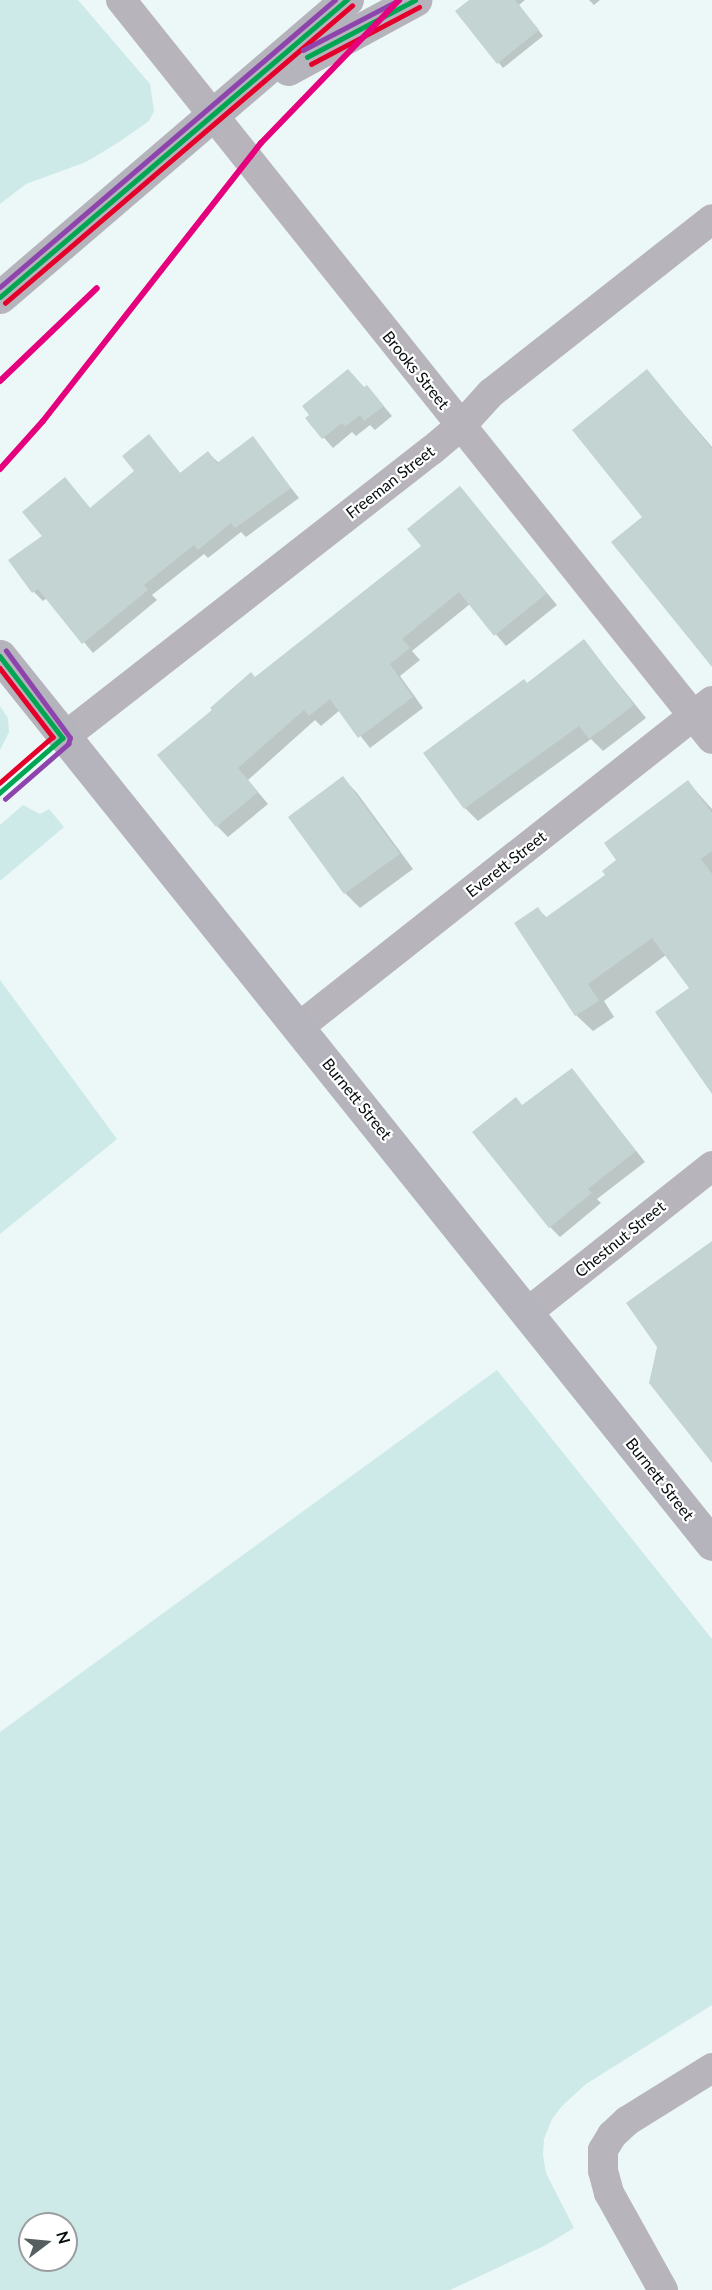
<!DOCTYPE html>
<style>
body{margin:0}
#map{position:relative;width:712px;height:2290px;overflow:hidden;background:#ebf8f7;font-family:Lato,sans-serif}
div>[style]{position:absolute}
[style*='--x']{left:calc(var(--x)*1px);top:calc(var(--y)*1px);width:calc(var(--w)*1px);rotate:calc(var(--a)*1deg)}
.green>*{inset:0;background:#cdeae8}
.shadow>*{inset:0;background:#0003}
.building>*{inset:0;background:#c4d4d3}
.street>*{height:30px;margin:-15px;padding:0 15px;transform-origin:15px;border-radius:15px;background:#b8b4bb}
.secondary>*{height:33px;margin:-16.5px;padding:0 16.5px;transform-origin:16.5px;border-radius:16.5px;background:#b5b3bb}
.bus-1>*{height:4.5px;margin:-2.25px;padding:0 2.25px;transform-origin:2.25px;border-radius:2.25px;background:#00a651}
.bus-2>*{height:4.5px;margin:-2.25px;padding:0 2.25px;transform-origin:2.25px;border-radius:2.25px;background:#e4002b}
.bus-3>*{height:4.5px;margin:-2.25px;padding:0 2.25px;transform-origin:2.25px;border-radius:2.25px;background:#8e44ad}
.rail-1>*{height:6px;margin:-3px;padding:0 3px;transform-origin:3px;border-radius:3px;background:#e5007d}
span{translate:-50% -50%;white-space:nowrap;text-align:center;line-height:1.15;-webkit-text-stroke:4.5px #fff;paint-order:stroke}
.street-label{font-size:16px;color:#060d0d}
.north{position:absolute;left:18px;top:2212px;width:60px;height:60px;box-sizing:border-box;background:#fff;border:2px solid #9b9e9e;border-radius:50%;rotate:74deg;font-size:16px;font-weight:700;line-height:24px;text-align:center;color:#060d0d}
.north::after{content:'';display:block;margin:auto;width:21px;height:27px;background:#565f5f;clip-path:polygon(50% 0,100% 100%,50% 72%,0 100%)}
</style>
<div id="map">
<div class="green">
<i style="clip-path:polygon(0 0,78px 0,150px 84px,154px 111px,149px 121px,119px 142px,86px 162px,26px 184px,0 204px)"></i>
<i style="clip-path:polygon(0 706px,8px 718px,9px 732px,0 750px)"></i>
<i style="clip-path:polygon(23px 805px,40px 814px,49px 809px,64px 827px,0 881px,0 825px)"></i>
<i style="clip-path:polygon(0 980px,117px 1139px,0 1234px)"></i>
<i style="clip-path:polygon(evenodd,497px 1370px,712px 1639px,712px 2005px,586px 2084px,562px 2106px,552px 2119px,544px 2139px,543px 2155px,546px 2173px,574px 2228px,544px 2246px,450px 2290px,0 2290px,0 1732px,497px 1370px,30px 2224px,66px 2224px,66px 2260px,30px 2260px,30px 2224px)"></i>
</div>
<div class="shadow">
<i style="clip-path:polygon(471px 0,525px 0,519px 5px,543px 36px,503px 68px,457px 11px)"></i>
<i style="clip-path:polygon(589px 0,600px 0,594px 5px)"></i>
<i style="clip-path:polygon(647px 371px,712px 447px,712px 662px,644px 517px)"></i>
<i style="clip-path:polygon(364px 388px,376px 397px,392px 416px,375px 430px,370px 425px,356px 436px,352px 432px,333px 448px,307px 418px)"></i>
<i style="clip-path:polygon(149px 436px,181px 474px,208px 453px,219px 463px,252px 438px,299px 498px,246px 537px,241px 532px,208px 558px,204px 554px,152px 595px,157px 600px,93px 653px,47px 598px,43px 601px,34px 592px,44px 536px,65px 479px,91px 509px,136px 471px)"></i>
<i style="clip-path:polygon(460px 488px,557px 605px,506px 646px,470px 604px,412px 651px,420px 660px,400px 676px,423px 708px,370px 748px,340px 710px,321px 726px,315px 720px,248px 780px,268px 804px,228px 837px,217px 826px,255px 678px,424px 546px)"></i>
<i style="clip-path:polygon(584px 641px,646px 718px,603px 751px,591px 739px,478px 821px,465px 808px,527px 685px)"></i>
<i style="clip-path:polygon(343px 778px,357px 793px,413px 869px,360px 908px,345px 893px,290px 818px)"></i>
<i style="clip-path:polygon(688px 782px,712px 809px,712px 1089px,691px 989px,666px 955px,604px 1001px,614px 1017px,593px 1031px,576px 1015px,538px 909px,548px 919px,608px 876px)"></i>
<i style="clip-path:polygon(572px 1070px,645px 1162px,597px 1199px,601px 1203px,560px 1237px,550px 1227px,522px 1106px)"></i>
</div>
<div class="building">
<i style="clip-path:polygon(469px 0,515px 0,539px 30px,497px 64px,455px 11px)"></i>
<i style="clip-path:polygon(348px 369px,364px 387px,367px 385px,384px 406px,364px 421px,360px 415px,345px 427px,342px 423px,322px 439px,305px 418px,309px 415px,302px 406px)"></i>
<i style="clip-path:polygon(647px 369px,712px 449px,712px 667px,611px 542px,642px 517px,572px 430px)"></i>
<i style="clip-path:polygon(149px 434px,180px 473px,208px 451px,217px 463px,253px 436px,291px 488px,235px 528px,231px 523px,198px 550px,194px 545px,144px 585px,148px 590px,82px 644px,38px 589px,32px 593px,8px 560px,42px 536px,22px 512px,65px 477px,90px 508px,134px 471px,122px 456px)"></i>
<i style="clip-path:polygon(460px 486px,547px 593px,494px 636px,459px 592px,402px 639px,410px 648px,390px 664px,413px 697px,358px 738px,330px 699px,309px 716px,304px 710px,238px 768px,258px 792px,216px 827px,157px 755px,212px 710px,210px 708px,251px 672px,255px 677px,421px 546px,407px 529px)"></i>
<i style="clip-path:polygon(584px 639px,634px 705px,589px 739px,579px 726px,464px 809px,423px 753px,524px 679px,527px 683px)"></i>
<i style="clip-path:polygon(343px 776px,400px 854px,344px 894px,288px 817px)"></i>
<i style="clip-path:polygon(688px 780px,712px 813px,712px 851px,701px 859px,712px 874px,712px 1094px,655px 1012px,689px 988px,652px 938px,588px 984px,599px 1001px,575px 1016px,514px 923px,538px 907px,545px 918px,605px 875px,602px 871px,616px 860px,604px 843px)"></i>
<i style="clip-path:polygon(572px 1068px,636px 1151px,588px 1189px,592px 1193px,549px 1228px,472px 1132px,516px 1097px,522px 1105px)"></i>
<i style="clip-path:polygon(712px 1241px,712px 1463px,649px 1383px,657px 1347px,626px 1303px)"></i>
</div>
<div class="street">
<i style="--x:121;--y:0;--w:946;--a:51.35"></i>
<i style="--x:63;--y:738;--w:468;--a:-38"></i>
<i style="--x:432;--y:450;--w:38;--a:-40"></i>
<i style="--x:461;--y:426;--w:45;--a:-47.7"></i>
<i style="--x:491;--y:393;--w:281;--a:-38.2"></i>
<i style="--x:299;--y:1027;--w:526;--a:-38.29"></i>
<i style="--x:528;--y:1312;--w:235;--a:-38.4"></i>
<i style="--x:663;--y:2290;--w:111;--a:-119.1"></i>
<i style="--x:609;--y:2193;--w:23;--a:-105"></i>
<i style="--x:603;--y:2171;--w:21;--a:-90"></i>
<i style="--x:603;--y:2150;--w:17;--a:-59"></i>
<i style="--x:612;--y:2135;--w:21;--a:-43"></i>
<i style="--x:627;--y:2121;--w:100;--a:-31.9"></i>
</div>
<div class="secondary">
<i style="--x:288;--y:69;--w:145;--a:-28.5"></i>
<i style="--x:0;--y:297;--w:457;--a:-40.6"></i>
<i style="--x:0;--y:656;--w:1138;--a:51.28"></i>
</div>
<div class="bus-1">
<i style="--x:307;--y:57;--w:122;--a:-27.8"></i>
<i style="--x:0;--y:297;--w:457;--a:-40.6"></i>
<i style="--x:0;--y:656;--w:103;--a:52.5"></i>
<i style="--x:63;--y:738;--w:84;--a:138.9"></i>
</div>
<div class="bus-2">
<i style="--x:311;--y:64;--w:122;--a:-27.8"></i>
<i style="--x:5;--y:303;--w:457;--a:-40.6"></i>
<i style="--x:0;--y:668;--w:87;--a:52.5"></i>
<i style="--x:53;--y:737;--w:70;--a:139"></i>
</div>
<div class="bus-3">
<i style="--x:303;--y:50;--w:108;--a:-27.5"></i>
<i style="--x:0;--y:287;--w:441;--a:-40.6"></i>
<i style="--x:5;--y:799;--w:84;--a:-41.1"></i>
<i style="--x:68;--y:744;--w:6;--a:-72"></i>
<i style="--x:70;--y:738;--w:108;--a:-126.3"></i>
</div>
<div class="rail-1">
<i style="--x:0;--y:381;--w:134;--a:-43.8"></i>
<i style="--x:0;--y:469;--w:64;--a:-48.1"></i>
<i style="--x:43;--y:421;--w:353;--a:-51.9"></i>
<i style="--x:261;--y:143;--w:199;--a:-46"></i>
</div>
<div class="street-label">
<span style="left:416px;top:370px;rotate:51deg">Brooks Street</span>
<span style="left:390px;top:482px;rotate:-38deg">Freeman Street</span>
<span style="left:506px;top:864px;rotate:-38deg">Everett Street</span>
<span style="left:357px;top:1099px;rotate:51deg">Burnett Street</span>
<span style="left:620px;top:1239px;rotate:-39deg">Chestnut Street</span>
<span style="left:660px;top:1479px;rotate:52deg">Burnett Street</span>
</div>
<div class="north">N</div>
</div>
